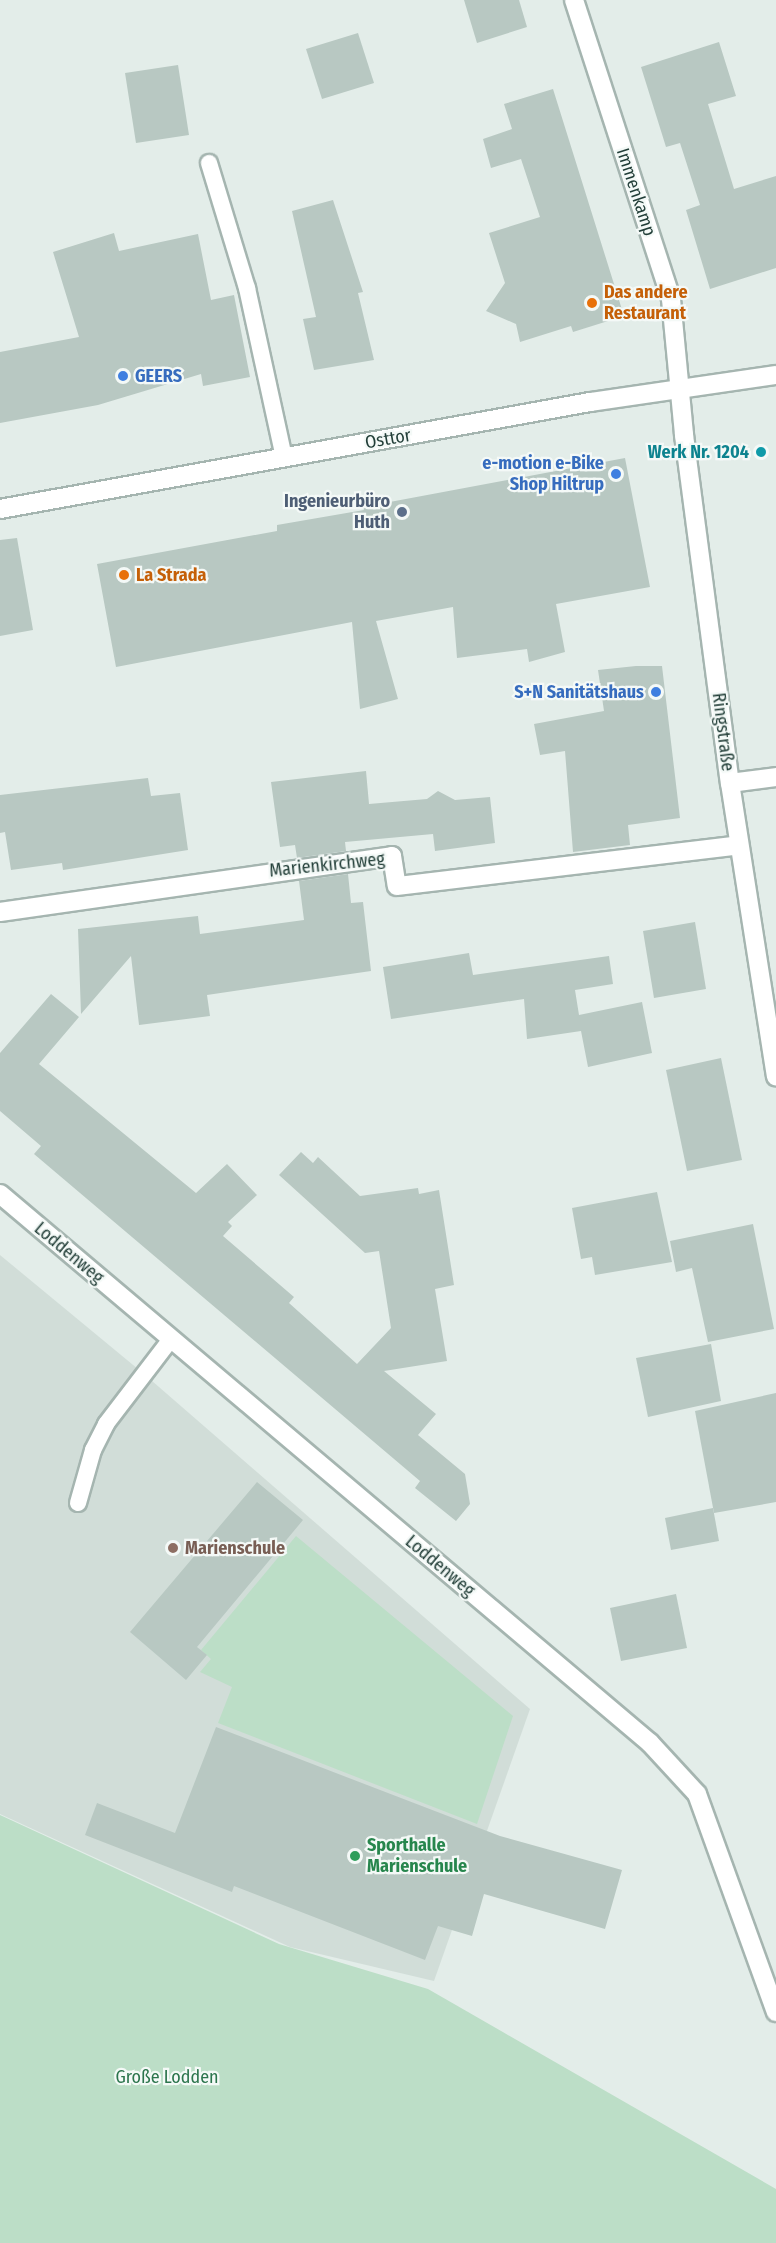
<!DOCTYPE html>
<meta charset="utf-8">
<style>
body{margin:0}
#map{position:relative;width:776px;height:2243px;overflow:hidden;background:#e3ede9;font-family:"Fira Sans Condensed",sans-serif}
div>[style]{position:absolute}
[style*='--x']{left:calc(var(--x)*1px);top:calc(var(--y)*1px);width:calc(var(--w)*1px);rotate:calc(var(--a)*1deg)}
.built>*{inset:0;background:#d1ddd8}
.green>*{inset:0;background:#bcdec7}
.building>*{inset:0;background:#b8c8c2}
.roads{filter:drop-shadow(2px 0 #a5b5b0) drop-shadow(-2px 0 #a5b5b0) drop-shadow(0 2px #a5b5b0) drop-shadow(0 -2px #a5b5b0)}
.service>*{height:16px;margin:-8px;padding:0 8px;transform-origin:8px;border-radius:8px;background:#fff}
.minor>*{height:18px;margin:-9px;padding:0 9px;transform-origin:9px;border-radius:9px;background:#fff}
.secondary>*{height:18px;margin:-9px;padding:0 9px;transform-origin:9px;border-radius:9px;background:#fff}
.dots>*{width:16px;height:16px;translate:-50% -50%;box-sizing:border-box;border:3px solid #f4f9f7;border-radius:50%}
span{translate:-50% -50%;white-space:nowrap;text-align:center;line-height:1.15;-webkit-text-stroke:4.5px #f4f9f7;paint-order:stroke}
.street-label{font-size:18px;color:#223e38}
.food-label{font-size:18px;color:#c56008;font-weight:700}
.left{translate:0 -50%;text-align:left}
.shop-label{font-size:18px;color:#366cbe;font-weight:700}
.right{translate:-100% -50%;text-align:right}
.culture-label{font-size:18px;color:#0d838f;font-weight:700}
.service-label{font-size:18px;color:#4e5e75;font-weight:700}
.education-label{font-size:18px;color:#785e54;font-weight:700}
.leisure-label{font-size:18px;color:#27864d;font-weight:700}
.park-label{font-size:18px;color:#2c754d}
</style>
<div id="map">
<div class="built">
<i style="clip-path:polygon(0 1255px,144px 1374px,530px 1709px,434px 1981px,290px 1947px,0 1814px)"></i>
</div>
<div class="green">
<i style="clip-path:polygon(296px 1536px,513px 1716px,477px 1824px,218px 1723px,232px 1687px,200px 1672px,211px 1659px,201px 1650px)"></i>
<i style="clip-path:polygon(0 1815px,279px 1944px,428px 1989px,776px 2189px,776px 2243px,0 2243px)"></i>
</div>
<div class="building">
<i style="clip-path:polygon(464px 0,519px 0,527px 27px,477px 43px)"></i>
<i style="clip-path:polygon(358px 33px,374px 83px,322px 99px,306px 49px)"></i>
<i style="clip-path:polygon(719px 42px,736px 96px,708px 104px,734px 189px,776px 176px,776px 268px,710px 289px,686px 210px,700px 205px,680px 143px,666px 147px,641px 67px)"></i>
<i style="clip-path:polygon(178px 65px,189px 135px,136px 143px,125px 73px)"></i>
<i style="clip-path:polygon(553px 89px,624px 316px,573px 332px,571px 326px,520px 342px,516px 324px,486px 311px,505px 283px,489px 233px,540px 217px,521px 159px,491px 168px,483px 139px,512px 129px,504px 104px)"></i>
<i style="clip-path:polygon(333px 200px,363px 292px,358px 293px,374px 360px,314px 370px,303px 319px,316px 317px,292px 211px)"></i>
<i style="clip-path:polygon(114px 233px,119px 251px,198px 234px,211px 300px,234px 295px,250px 377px,203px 386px,201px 374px,98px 405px,0 423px,0 352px,79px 337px,53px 252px)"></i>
<i style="clip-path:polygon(625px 458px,650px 587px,556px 604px,565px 652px,529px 662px,527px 649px,457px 658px,453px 607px,376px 621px,398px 699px,360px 709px,352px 622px,116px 667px,97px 564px,277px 531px,277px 525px,364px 510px,363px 507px)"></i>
<i style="clip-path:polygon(17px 538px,33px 630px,0 636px,0 540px)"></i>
<i style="clip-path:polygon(636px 666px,662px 666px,680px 818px,628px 825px,630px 845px,573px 852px,565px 751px,540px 755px,534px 724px,604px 711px,598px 670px)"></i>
<i style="clip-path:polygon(366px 771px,369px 804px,427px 799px,438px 791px,455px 800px,490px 797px,495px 843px,435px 851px,433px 834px,345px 842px,346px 851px,297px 858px,295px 845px,280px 847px,271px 782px)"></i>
<i style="clip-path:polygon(148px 778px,151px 796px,180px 793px,188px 850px,63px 870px,62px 863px,11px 870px,5px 832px,0 833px,0 795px)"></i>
<i style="clip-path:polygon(348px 874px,351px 903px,363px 902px,371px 971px,207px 995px,210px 1016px,139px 1025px,131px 956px,81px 1014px,78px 929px,198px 916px,200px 934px,304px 920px,299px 881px)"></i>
<i style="clip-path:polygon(695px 922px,706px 989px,654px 998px,643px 931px)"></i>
<i style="clip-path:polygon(469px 953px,473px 975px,609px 956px,613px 984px,575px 990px,579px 1015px,642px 1002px,652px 1053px,588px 1067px,581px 1031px,527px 1039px,524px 999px,391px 1019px,383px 967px)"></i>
<i style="clip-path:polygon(51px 994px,79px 1017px,39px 1064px,196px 1193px,227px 1164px,257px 1195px,228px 1222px,232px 1226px,223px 1236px,294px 1297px,289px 1303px,357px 1364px,391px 1328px,379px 1251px,365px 1253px,279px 1175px,301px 1152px,313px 1163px,318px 1157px,360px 1196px,418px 1188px,419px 1194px,439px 1190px,454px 1285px,435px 1289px,447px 1361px,384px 1371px,436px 1414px,418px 1435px,465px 1474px,470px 1504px,456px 1521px,415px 1488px,420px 1481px,34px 1154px,41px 1146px,0 1111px,0 1053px)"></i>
<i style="clip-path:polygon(721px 1058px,742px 1160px,687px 1171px,666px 1070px)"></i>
<i style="clip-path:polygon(657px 1192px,672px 1262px,595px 1275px,592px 1257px,581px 1259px,572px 1208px)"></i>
<i style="clip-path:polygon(753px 1224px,774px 1329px,708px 1342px,692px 1268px,676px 1272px,670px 1241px)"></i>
<i style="clip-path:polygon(711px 1344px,721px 1401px,648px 1417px,636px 1358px)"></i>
<i style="clip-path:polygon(776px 1393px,776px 1502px,714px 1513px,695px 1411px)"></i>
<i style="clip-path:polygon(257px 1482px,303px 1520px,197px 1647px,207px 1655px,186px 1680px,130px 1632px)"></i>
<i style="clip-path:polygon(713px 1508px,719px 1541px,671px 1550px,665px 1518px)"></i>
<i style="clip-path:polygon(676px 1594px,687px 1648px,621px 1661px,610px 1608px)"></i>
<i style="clip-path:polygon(216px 1727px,500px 1836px,622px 1870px,605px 1929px,484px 1894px,472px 1936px,438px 1926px,425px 1960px,234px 1886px,232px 1892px,85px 1835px,97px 1803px,175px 1833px)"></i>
</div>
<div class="roads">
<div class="service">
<i style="--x:209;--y:163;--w:131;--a:73.1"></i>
<i style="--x:247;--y:288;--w:174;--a:77.7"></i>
<i style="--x:78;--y:1503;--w:55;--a:-74.2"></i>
<i style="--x:93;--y:1450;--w:29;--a:-63"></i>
<i style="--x:106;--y:1424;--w:107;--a:-52.6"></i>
</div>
<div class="minor">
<i style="--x:574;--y:0;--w:314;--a:72"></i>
<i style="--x:671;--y:299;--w:137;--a:84.5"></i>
<i style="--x:684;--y:435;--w:351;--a:82.5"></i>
<i style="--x:730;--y:783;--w:297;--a:81.1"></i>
<i style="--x:730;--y:783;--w:46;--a:-7.4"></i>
<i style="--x:0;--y:912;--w:396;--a:-8.1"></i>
<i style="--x:392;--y:856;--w:30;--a:81"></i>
<i style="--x:397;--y:886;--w:344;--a:-6.8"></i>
<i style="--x:0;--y:1194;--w:851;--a:40.18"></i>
<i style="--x:650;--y:1743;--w:69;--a:47.3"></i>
<i style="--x:697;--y:1794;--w:232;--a:70.1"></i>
</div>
<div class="secondary">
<i style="--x:0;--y:509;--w:600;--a:-10.28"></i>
<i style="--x:590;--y:402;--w:188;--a:-8.3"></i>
</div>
</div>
<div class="dots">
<i style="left:592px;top:303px;background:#e8710a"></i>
<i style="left:123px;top:376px;background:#3f7fe0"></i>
<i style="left:761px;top:452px;background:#0f9aa8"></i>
<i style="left:616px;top:474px;background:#3f7fe0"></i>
<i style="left:402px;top:512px;background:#5c6f8a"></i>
<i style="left:124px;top:575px;background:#e8710a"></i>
<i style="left:656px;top:692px;background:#3f7fe0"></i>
<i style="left:173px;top:1548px;background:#8d6e63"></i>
<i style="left:355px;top:1856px;background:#2e9e5b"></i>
</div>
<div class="street-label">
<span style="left:636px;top:192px;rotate:72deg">Immenkamp</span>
<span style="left:388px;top:439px;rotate:-10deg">Osttor</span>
<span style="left:723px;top:732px;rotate:83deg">Ringstraße</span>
<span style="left:327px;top:865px;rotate:-6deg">Marienkirchweg</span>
<span style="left:69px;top:1253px;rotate:40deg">Loddenweg</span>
<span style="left:440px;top:1566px;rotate:40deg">Loddenweg</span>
</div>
<div class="food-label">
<span class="left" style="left:604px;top:303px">Das andere<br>Restaurant</span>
<span class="left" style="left:136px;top:575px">La Strada</span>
</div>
<div class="shop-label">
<span class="left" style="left:135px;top:376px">GEERS</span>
<span class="right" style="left:604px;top:474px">e-motion e-Bike<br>Shop Hiltrup</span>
<span class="right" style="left:644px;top:692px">S+N Sanitätshaus</span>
</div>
<div class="culture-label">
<span class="right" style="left:749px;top:452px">Werk Nr. 1204</span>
</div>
<div class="service-label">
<span class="right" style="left:390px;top:512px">Ingenieurbüro<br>Huth</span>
</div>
<div class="education-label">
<span class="left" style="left:185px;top:1548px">Marienschule</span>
</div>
<div class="leisure-label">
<span class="left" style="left:367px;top:1856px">Sporthalle<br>Marienschule</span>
</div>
<div class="park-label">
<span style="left:167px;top:2077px">Große Lodden</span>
</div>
</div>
